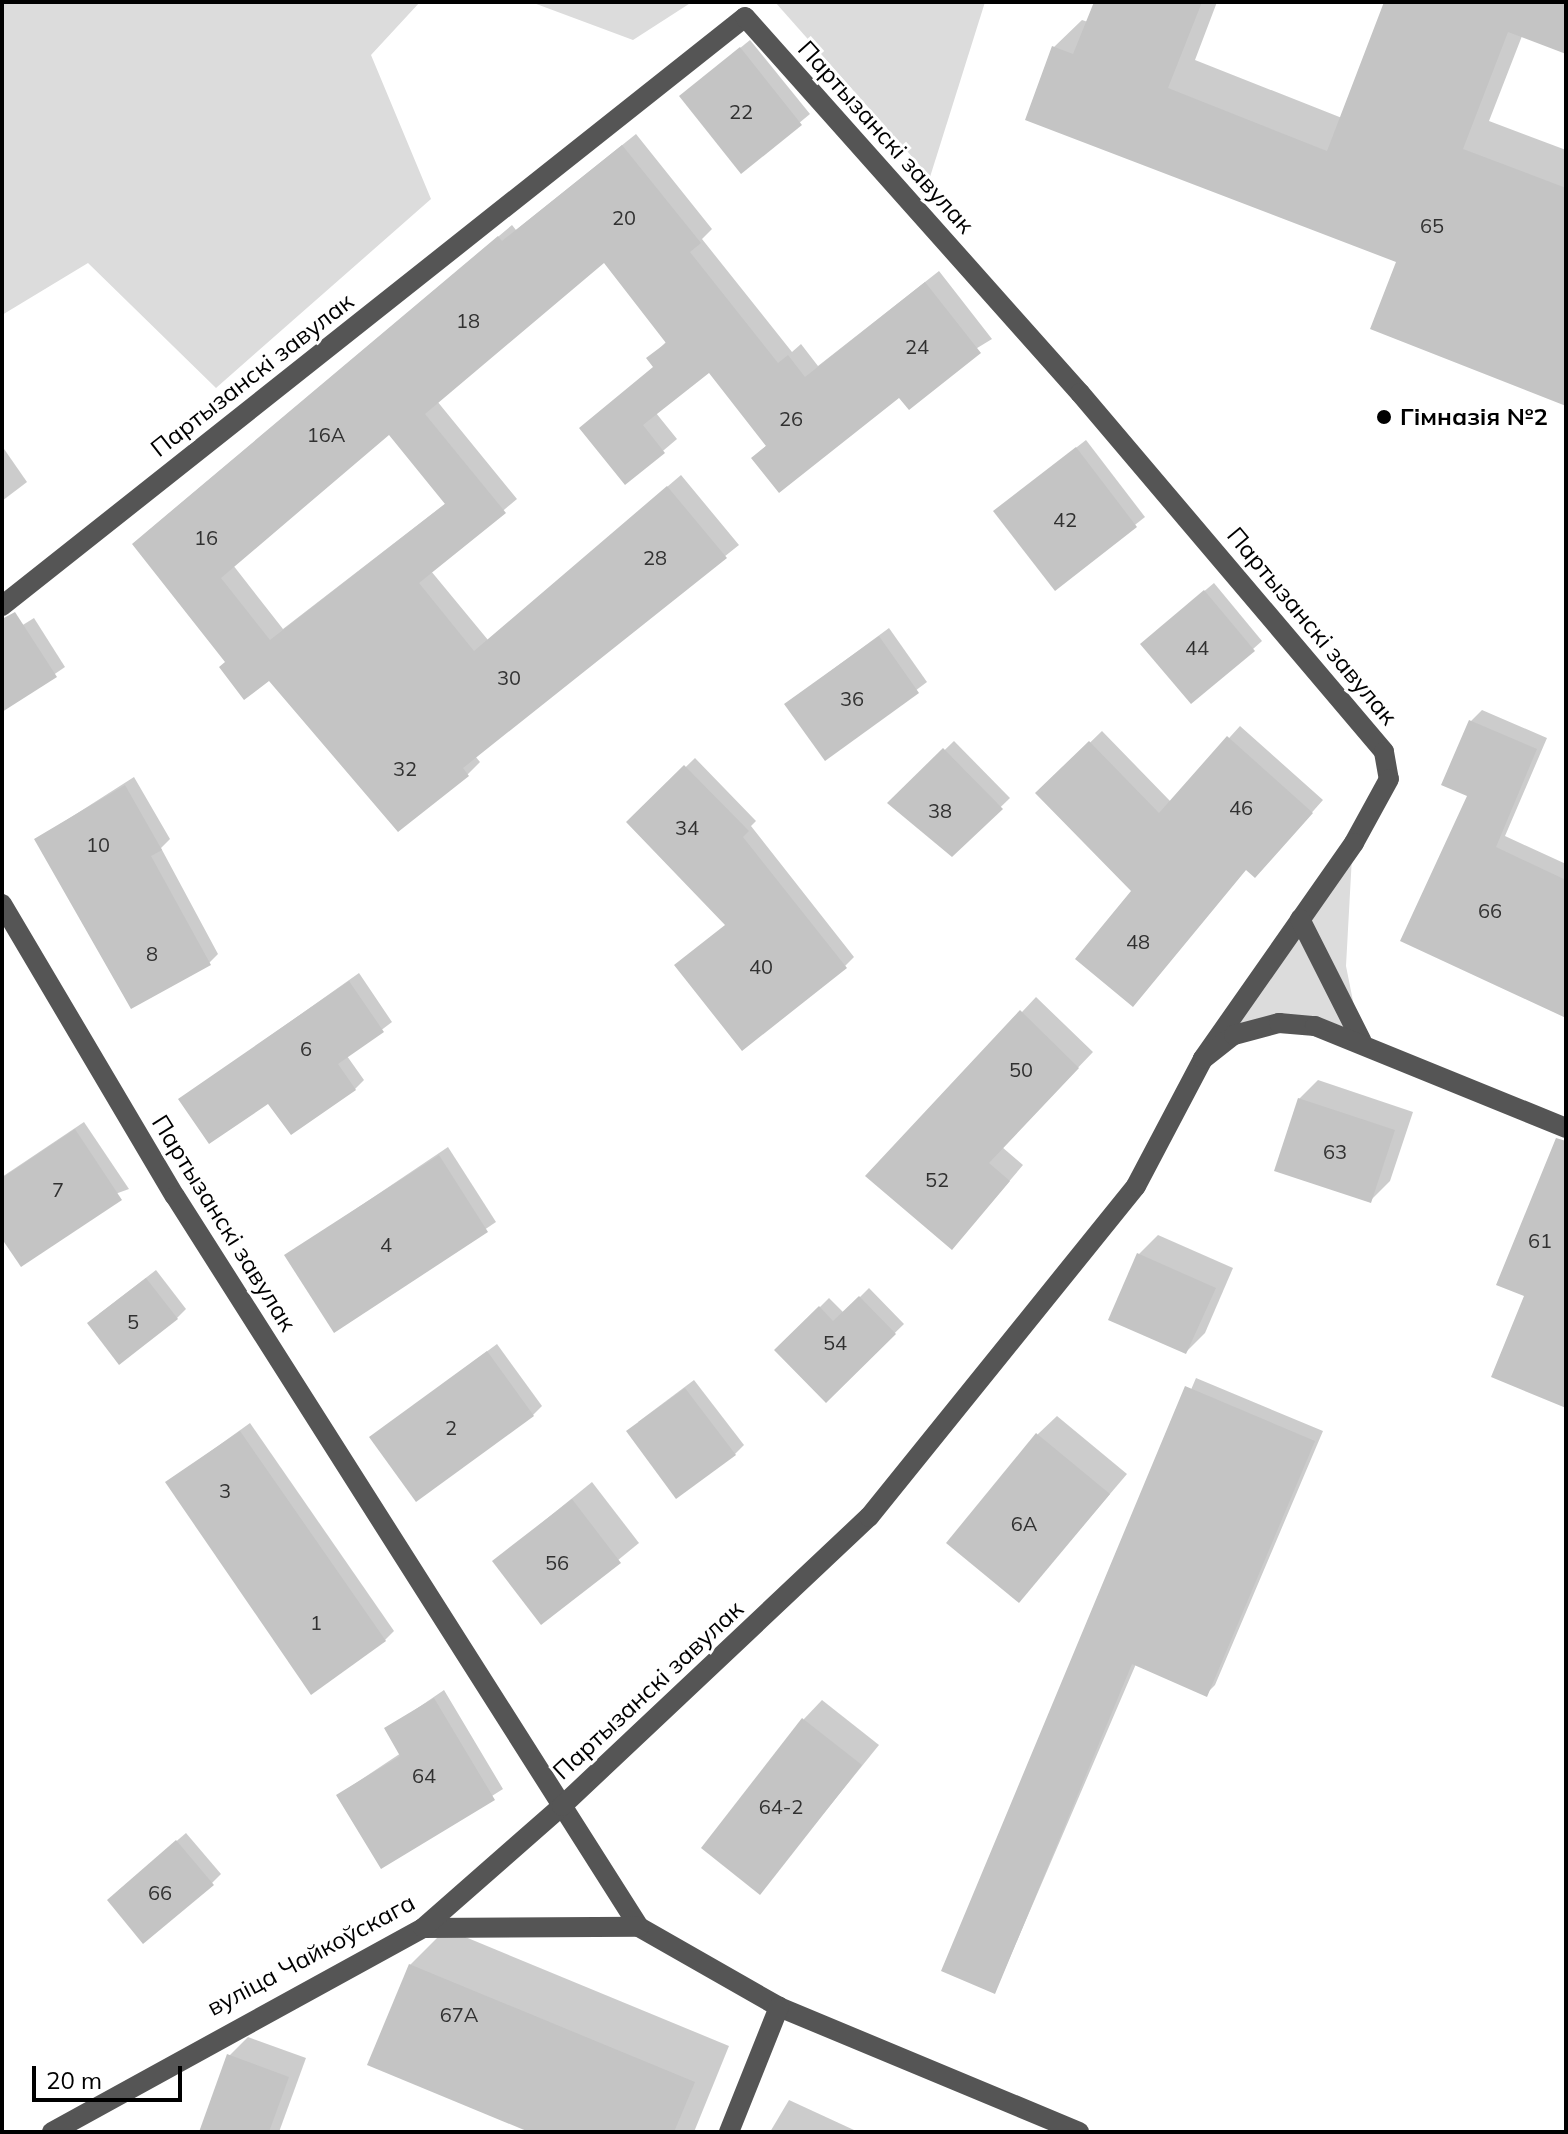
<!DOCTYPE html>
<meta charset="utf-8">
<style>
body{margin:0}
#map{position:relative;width:1568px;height:2134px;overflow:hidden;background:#fff;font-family:Mulish,sans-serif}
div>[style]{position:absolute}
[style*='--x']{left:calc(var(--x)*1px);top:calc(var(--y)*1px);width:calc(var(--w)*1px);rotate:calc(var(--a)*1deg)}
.green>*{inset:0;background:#dcdcdc}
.shadow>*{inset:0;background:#0003}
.building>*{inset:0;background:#c4c4c4}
.minor>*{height:20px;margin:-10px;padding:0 10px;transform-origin:10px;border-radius:10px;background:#555}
.dots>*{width:22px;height:22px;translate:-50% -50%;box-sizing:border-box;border:4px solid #fff;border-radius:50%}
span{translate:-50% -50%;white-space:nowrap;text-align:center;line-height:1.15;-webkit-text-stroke:6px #fff;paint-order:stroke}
.number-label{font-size:20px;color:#313131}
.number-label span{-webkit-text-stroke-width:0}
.street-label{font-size:24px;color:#000}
.poi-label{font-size:24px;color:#000;font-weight:700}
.left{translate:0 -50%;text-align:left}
.frame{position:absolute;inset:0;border:4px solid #000;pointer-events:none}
.scale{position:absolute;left:32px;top:2066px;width:150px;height:36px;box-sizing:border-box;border:4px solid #000;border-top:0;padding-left:10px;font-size:24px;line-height:28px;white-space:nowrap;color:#000;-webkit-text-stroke:6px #fff;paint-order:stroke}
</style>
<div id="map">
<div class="green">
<i style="clip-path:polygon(2px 2px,420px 2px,371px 55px,431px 199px,216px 388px,88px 263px,2px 315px)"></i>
<i style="clip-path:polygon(531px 2px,692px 2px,633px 40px)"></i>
<i style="clip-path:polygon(775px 2px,985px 2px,930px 177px)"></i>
<i style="clip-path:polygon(1353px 838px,1346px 966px,1356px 1016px,1372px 1044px,1296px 1022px,1206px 1052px)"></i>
</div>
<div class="shadow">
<i style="clip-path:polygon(1096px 2px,1217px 2px,1195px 60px,1342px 118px,1387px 2px,1566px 2px,1566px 52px,1522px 36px,1489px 121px,1566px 150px,1566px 404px,1398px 261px,1054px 47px,1082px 20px,1088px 22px)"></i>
<i style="clip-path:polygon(750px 40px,810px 114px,741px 171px,691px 88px)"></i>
<i style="clip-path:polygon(evenodd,636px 134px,712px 229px,702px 239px,792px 352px,801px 344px,818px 366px,939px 271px,992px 339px,900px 395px,753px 458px,768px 444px,709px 370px,656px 413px,677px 439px,625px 483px,582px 428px,655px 366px,649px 359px,667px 341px,604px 260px,437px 401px,517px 499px,431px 571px,488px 640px,681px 475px,739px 545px,475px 756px,480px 762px,468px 774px,398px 829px,269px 678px,228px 662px,147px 532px,512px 225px,516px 230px,636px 134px,390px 432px,446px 503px,283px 629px,233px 565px,390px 432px)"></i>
<i style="clip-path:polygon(1086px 440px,1145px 517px,1055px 588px,1005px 503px)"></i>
<i style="clip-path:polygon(2px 446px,27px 482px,2px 501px)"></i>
<i style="clip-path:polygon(1214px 583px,1262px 641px,1253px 649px,1152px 635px)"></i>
<i style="clip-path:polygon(34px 618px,65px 667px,2px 710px,2px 638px)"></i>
<i style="clip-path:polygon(889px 628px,927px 682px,825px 758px,786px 704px)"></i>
<i style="clip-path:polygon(1482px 710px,1547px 738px,1505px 836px,1566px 864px,1566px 1016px,1469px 795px,1471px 721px)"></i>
<i style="clip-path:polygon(1240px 726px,1323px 800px,1266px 864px,1133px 891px,1038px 793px,1102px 731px,1171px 802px)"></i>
<i style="clip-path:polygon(954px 741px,1010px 798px,952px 854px,890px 803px)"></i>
<i style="clip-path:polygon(695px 758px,756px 821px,751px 826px,854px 957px,845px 966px,727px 924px,629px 822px)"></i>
<i style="clip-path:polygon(134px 777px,170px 839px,161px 848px,218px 954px,209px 963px,37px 839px)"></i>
<i style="clip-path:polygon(359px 973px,392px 1022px,347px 1056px,364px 1080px,355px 1089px,269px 1101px,181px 1099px)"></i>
<i style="clip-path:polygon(1036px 997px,1093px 1052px,1002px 1147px,1023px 1165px,966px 1232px,1022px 1012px)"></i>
<i style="clip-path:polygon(1318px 1080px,1413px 1112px,1390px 1181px,1371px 1200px,1299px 1099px)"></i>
<i style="clip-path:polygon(84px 1122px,129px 1189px,2px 1235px,2px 1177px)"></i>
<i style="clip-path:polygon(448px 1147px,496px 1222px,335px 1330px,286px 1256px)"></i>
<i style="clip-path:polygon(1158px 1235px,1233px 1268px,1205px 1333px,1186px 1352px,1139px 1254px)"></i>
<i style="clip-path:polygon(156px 1270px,186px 1309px,177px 1318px,99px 1314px)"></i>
<i style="clip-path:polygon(869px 1288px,904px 1324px,826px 1400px,777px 1350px,829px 1298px,844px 1313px)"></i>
<i style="clip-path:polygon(497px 1344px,542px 1406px,533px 1415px,371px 1437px)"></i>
<i style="clip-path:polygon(1196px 1378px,1323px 1431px,1215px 1685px,1206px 1694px,1136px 1664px,995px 1992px,943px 1970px)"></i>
<i style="clip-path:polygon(694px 1380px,744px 1445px,735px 1454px,638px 1422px)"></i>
<i style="clip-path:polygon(1057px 1416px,1127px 1474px,1019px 1601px,1038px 1434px)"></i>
<i style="clip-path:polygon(250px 1423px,394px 1631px,385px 1640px,168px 1482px)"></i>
<i style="clip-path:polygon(592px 1482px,639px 1543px,542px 1622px,495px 1561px)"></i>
<i style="clip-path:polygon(444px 1690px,503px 1789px,381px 1866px,338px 1795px,401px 1753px,387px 1729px)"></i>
<i style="clip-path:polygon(822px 1700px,879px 1745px,760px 1892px,804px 1719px)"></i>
<i style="clip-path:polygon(186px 1833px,221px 1874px,212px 1883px,118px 1891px)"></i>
<i style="clip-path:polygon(446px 1929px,729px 2046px,694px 2132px,534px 2132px,410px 1965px)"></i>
<i style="clip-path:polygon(248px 2037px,306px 2058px,279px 2132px,200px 2132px,229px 2056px)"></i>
<i style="clip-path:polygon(789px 2100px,854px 2130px,854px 2132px,770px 2132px)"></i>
</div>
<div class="building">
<i style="clip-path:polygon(1094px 2px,1202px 2px,1168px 88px,1327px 151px,1384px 2px,1566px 2px,1566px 54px,1508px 32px,1463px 149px,1566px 188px,1566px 406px,1370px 329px,1396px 262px,1025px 120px,1052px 46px,1073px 54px)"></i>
<i style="clip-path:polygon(740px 47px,802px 125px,741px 174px,679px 96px)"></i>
<i style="clip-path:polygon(evenodd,622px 145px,701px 243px,690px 252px,778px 363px,788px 355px,805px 377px,925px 282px,981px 353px,909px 410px,899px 398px,779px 493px,751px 458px,766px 446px,709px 373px,643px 425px,665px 453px,625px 485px,579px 428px,653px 367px,646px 358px,666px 343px,604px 263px,425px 414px,506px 513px,419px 583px,474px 651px,667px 486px,727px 558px,463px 768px,469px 776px,398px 832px,269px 681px,244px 700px,219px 667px,225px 662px,132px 544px,498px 236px,502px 241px,622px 145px,389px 435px,445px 504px,270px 640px,221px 578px,389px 435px)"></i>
<i style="clip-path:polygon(1076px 447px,1137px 527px,1055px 591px,993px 511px)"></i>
<i style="clip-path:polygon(1204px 590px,1255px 651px,1191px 704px,1140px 644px)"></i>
<i style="clip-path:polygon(15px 612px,57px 677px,2px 712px,2px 619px)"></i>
<i style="clip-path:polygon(879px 636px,919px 693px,825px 761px,784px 704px)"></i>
<i style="clip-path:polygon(1469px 720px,1537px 749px,1496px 847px,1566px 880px,1566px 1018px,1400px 941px,1467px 796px,1441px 785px)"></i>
<i style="clip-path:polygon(1227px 736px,1313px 813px,1255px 878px,1246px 870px,1133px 1007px,1075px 959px,1131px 891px,1035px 793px,1089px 741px,1159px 813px)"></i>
<i style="clip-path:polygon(943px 748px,1003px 809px,952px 857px,887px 803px)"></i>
<i style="clip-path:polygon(684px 765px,749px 831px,743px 837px,847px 968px,742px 1051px,674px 965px,725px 925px,626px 822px)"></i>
<i style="clip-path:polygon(125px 785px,162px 850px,151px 856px,211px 965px,131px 1009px,34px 839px)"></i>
<i style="clip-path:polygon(349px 981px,384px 1032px,338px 1064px,356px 1090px,291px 1135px,268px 1104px,209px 1144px,178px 1099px)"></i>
<i style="clip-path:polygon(1020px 1010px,1079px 1068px,989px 1163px,1010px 1181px,952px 1250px,865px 1176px)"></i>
<i style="clip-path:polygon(1298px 1098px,1395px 1130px,1371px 1203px,1274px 1171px)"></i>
<i style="clip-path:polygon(75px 1129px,122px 1200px,21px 1267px,2px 1239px,2px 1178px)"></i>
<i style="clip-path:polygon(1556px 1138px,1566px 1141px,1566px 1408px,1491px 1377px,1524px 1296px,1496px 1285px)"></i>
<i style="clip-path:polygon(439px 1155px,488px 1232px,334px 1333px,284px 1255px)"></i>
<i style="clip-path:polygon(1137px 1253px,1216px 1288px,1186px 1354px,1108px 1320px)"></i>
<i style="clip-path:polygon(146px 1278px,178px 1319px,119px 1365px,87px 1323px)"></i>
<i style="clip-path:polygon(859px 1296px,896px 1334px,826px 1403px,774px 1350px,819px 1306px,833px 1321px)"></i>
<i style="clip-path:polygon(487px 1351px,534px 1416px,416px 1502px,369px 1437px)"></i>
<i style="clip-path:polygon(1185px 1386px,1315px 1441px,1207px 1697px,1132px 1664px,995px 1994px,941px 1971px)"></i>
<i style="clip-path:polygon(685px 1388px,736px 1455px,676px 1499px,626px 1431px)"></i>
<i style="clip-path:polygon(240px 1431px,386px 1641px,311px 1695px,165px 1482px)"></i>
<i style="clip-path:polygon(1036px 1433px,1110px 1494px,1019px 1603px,946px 1543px)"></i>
<i style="clip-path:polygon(572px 1499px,621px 1563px,541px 1625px,492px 1561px)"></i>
<i style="clip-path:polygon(434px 1698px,495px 1800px,381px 1869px,336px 1795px,400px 1756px,384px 1728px)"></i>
<i style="clip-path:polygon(802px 1718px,862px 1765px,760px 1895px,701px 1848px)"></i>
<i style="clip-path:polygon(176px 1840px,214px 1885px,143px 1944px,107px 1900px)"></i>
<i style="clip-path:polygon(409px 1964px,695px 2082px,674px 2132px,529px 2132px,367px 2065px)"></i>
<i style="clip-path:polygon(227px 2054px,289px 2077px,269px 2132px,199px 2132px)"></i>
</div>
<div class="minor">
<i style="--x:2;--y:606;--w:948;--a:-38.4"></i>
<i style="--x:745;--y:17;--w:504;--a:48.3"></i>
<i style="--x:1080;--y:393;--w:470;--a:49.7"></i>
<i style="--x:1384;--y:752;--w:27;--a:80"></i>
<i style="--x:1389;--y:779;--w:73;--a:118.7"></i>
<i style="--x:1354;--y:843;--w:264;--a:125"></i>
<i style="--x:2;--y:904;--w:339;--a:59.4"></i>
<i style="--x:175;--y:1196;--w:866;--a:57.59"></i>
<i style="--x:639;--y:1927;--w:161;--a:29.7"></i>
<i style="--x:779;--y:2007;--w:325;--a:22.6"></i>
<i style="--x:1300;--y:919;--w:136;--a:63.2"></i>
<i style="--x:423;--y:1928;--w:216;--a:-0.3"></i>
<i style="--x:52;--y:2132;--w:423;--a:-28.8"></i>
<i style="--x:423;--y:1928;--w:185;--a:-41.3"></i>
<i style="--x:562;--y:1806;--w:422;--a:-43.3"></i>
<i style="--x:869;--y:1517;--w:425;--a:-51.1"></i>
<i style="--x:1136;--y:1186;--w:144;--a:-62.2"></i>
<i style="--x:1203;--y:1059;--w:39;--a:-38"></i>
<i style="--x:1234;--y:1035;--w:47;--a:-14.9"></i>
<i style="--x:1279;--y:1023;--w:36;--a:5"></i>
<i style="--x:1315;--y:1026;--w:271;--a:22.1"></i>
<i style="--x:729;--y:2132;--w:135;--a:-68.2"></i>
</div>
<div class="dots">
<i style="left:1384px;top:417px;background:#000"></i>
</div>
<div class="number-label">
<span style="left:741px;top:111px">22</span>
<span style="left:624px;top:217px">20</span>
<span style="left:1432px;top:225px">65</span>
<span style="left:468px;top:320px">18</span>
<span style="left:917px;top:346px">24</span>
<span style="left:791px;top:418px">26</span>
<span style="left:326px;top:434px">16А</span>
<span style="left:1065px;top:519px">42</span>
<span style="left:206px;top:537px">16</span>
<span style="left:655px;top:557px">28</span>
<span style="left:1197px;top:647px">44</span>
<span style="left:509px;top:677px">30</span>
<span style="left:852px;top:698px">36</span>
<span style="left:405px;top:768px">32</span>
<span style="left:1241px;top:807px">46</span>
<span style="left:940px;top:810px">38</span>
<span style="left:687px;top:827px">34</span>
<span style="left:98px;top:844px">10</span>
<span style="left:1490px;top:910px">66</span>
<span style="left:1138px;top:941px">48</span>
<span style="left:152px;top:953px">8</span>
<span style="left:761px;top:966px">40</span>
<span style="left:306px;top:1048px">6</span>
<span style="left:1021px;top:1069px">50</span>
<span style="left:1335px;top:1151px">63</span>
<span style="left:937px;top:1179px">52</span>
<span style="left:58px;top:1189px">7</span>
<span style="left:1540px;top:1240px">61</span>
<span style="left:386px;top:1244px">4</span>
<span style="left:133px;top:1321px">5</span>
<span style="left:835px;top:1342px">54</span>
<span style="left:451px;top:1427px">2</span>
<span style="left:225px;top:1490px">3</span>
<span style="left:1024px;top:1523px">6А</span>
<span style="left:557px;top:1562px">56</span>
<span style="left:316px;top:1622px">1</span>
<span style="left:424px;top:1775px">64</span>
<span style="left:781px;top:1806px">64-2</span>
<span style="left:160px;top:1892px">66</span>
<span style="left:459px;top:2014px">67А</span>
</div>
<div class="street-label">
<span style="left:886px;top:137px;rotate:48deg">Партызанскі завулак</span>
<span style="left:252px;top:375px;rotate:-38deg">Партызанскі завулак</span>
<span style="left:1312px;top:626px;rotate:50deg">Партызанскі завулак</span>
<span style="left:224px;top:1223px;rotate:58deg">Партызанскі завулак</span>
<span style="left:648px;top:1690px;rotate:-43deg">Партызанскі завулак</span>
<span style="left:311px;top:1955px;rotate:-28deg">вуліца Чайкоўскага</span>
</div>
<div class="poi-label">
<span class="left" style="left:1400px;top:417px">Гімназія №2</span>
</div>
<div class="frame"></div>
<div class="scale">20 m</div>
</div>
